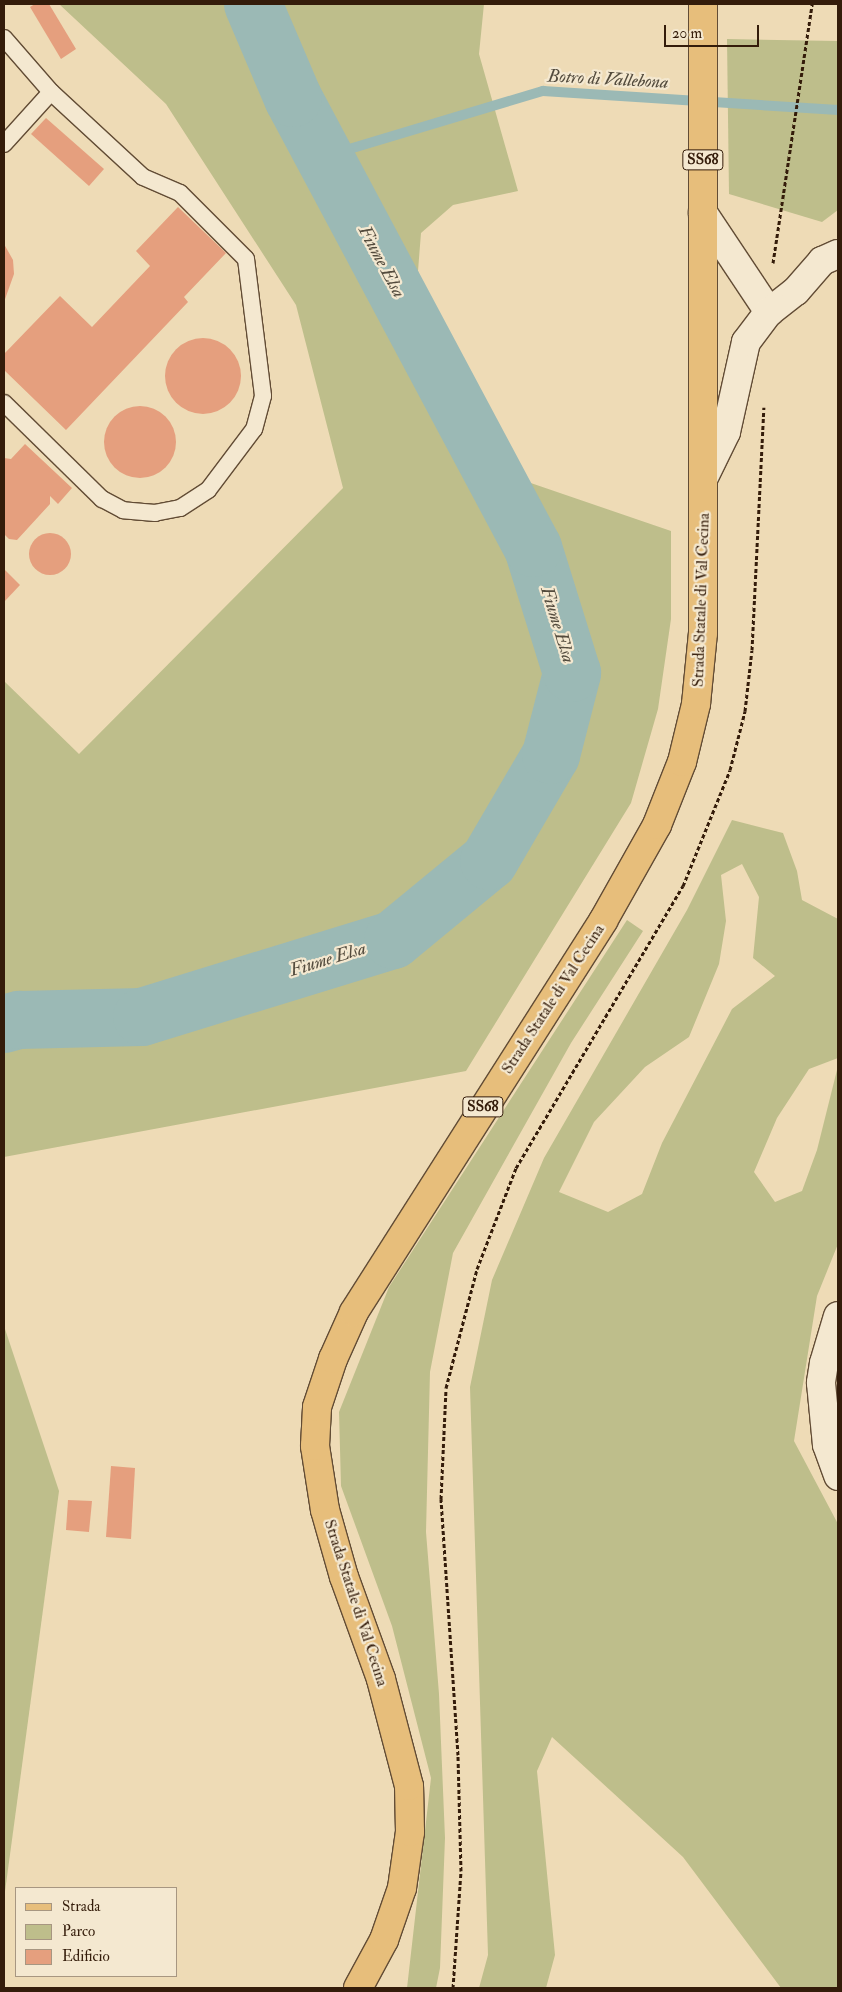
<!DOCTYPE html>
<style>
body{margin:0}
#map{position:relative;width:842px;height:1992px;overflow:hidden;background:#eedbb6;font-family:"IM FELL Double Pica",serif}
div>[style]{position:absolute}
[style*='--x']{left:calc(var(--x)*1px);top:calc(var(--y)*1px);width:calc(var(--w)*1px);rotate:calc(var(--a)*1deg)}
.green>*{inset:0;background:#bebe8b}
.stream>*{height:10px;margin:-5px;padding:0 5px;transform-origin:5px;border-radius:5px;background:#9bb9b5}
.river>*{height:58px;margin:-29px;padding:0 29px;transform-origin:29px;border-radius:29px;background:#9bb9b5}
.building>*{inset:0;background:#e59f7e}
.round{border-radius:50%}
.path>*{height:3px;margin-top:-1.5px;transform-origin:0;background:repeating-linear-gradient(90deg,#341c0a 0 4px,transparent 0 6.5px)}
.roads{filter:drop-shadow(1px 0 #624c35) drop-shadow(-1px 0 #624c35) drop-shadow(0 1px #624c35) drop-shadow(0 -1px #624c35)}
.lane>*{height:16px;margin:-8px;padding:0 8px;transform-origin:8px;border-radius:8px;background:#f4e8d0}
.street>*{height:28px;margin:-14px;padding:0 14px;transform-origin:14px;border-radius:14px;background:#f4e8d0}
.primary>*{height:28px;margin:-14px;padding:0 14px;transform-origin:14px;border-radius:14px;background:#e7be7b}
span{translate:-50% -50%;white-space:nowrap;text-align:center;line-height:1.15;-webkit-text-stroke:4.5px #f4e8d0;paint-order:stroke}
.shield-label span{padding:1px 4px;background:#f4e8d0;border:1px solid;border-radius:4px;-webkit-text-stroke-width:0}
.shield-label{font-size:15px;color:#341c0a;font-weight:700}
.street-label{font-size:16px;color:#341c0a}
.water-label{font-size:18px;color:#534b3d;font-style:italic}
.frame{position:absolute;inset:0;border:5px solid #341c0a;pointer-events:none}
.legend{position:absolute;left:15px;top:1887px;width:162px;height:90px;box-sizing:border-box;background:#f4e8d0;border:1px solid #a79681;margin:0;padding:6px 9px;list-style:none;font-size:15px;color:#341c0a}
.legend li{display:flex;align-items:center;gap:10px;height:25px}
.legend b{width:25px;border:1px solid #a79681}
.scale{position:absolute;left:664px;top:25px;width:95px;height:22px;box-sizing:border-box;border:2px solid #341c0a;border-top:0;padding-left:6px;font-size:15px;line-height:18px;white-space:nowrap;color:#341c0a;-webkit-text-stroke:4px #f4e8d0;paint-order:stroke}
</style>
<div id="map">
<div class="green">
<i style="clip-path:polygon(59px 4px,484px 4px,479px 54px,518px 191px,453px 205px,421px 233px,418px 271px,427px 302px,522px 480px,671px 531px,671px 619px,658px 709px,631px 803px,466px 1071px,4px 1157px,4px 681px,79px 754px,343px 488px,296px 305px,166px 104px)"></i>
<i style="clip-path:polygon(727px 39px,838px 41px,838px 210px,822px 222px,729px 194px)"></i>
<i style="clip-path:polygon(evenodd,732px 820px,783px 833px,797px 871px,802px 900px,838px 919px,838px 1058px,809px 1069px,777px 1118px,754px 1172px,775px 1202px,802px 1191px,817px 1150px,838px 1066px,838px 1244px,817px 1296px,794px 1441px,838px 1524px,838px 1988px,781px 1988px,683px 1857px,552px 1737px,537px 1771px,555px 1955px,546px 1988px,479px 1988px,488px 1955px,470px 1387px,492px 1280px,544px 1158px,687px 910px,732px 820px,742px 864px,759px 897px,753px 958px,775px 976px,732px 1009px,662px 1143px,642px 1194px,608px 1212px,559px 1192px,594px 1122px,645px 1067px,689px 1037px,719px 964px,726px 921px,721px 875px,742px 864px)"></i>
<i style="clip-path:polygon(627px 920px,643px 931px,571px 1043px,453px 1253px,430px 1372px,426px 1532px,439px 1694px,445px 1838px,440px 1968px,436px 1988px,407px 1988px,431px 1778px,392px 1626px,341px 1486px,339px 1412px,389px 1287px)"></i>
<i style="clip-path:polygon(4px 1326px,59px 1491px,4px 1899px)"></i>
</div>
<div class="stream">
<i style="--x:326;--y:156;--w:227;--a:-16.7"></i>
<i style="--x:543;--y:91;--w:296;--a:3.7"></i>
</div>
<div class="river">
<i style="--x:4;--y:1024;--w:16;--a:-15"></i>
<i style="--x:19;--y:1020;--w:123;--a:-1.4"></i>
<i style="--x:142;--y:1017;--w:263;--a:-17.1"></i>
<i style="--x:393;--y:940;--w:124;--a:-39.5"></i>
<i style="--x:489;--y:861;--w:123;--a:-59.7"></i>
<i style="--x:551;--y:755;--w:85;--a:-75.6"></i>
<i style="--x:572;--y:673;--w:131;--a:-107.3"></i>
<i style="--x:533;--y:548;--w:510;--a:-118.07"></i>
<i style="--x:293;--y:98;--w:102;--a:-113.1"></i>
</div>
<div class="building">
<i style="clip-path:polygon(35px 4px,49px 4px,76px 49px,61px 59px,30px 7px)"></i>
<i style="clip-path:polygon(46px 118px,104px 169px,89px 186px,31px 134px)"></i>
<i style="clip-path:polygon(178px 207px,226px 253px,184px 297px,188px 302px,66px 430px,4px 370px,4px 354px,60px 296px,92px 327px,150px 266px,136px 251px)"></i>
<i style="clip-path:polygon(4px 244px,13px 260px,14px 274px,4px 302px)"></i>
<i class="round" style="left:165px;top:338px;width:76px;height:76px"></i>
<i class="round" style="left:104px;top:406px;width:72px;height:72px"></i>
<i style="clip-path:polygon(25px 444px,72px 488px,58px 504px,50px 496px,50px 504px,17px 540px,9px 539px,4px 534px,4px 458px,11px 459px)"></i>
<i class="round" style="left:29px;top:533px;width:42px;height:42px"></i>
<i style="clip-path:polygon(4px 569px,20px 585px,4px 602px)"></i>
<i style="clip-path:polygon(111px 1466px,135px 1468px,131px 1539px,106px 1537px)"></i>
<i style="clip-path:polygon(68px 1500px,92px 1501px,89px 1532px,66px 1530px)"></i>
</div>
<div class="path">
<i style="--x:773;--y:263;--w:262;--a:-81.4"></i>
<i style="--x:453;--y:1988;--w:117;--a:-86.1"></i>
<i style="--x:461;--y:1871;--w:116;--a:-91.5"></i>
<i style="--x:458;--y:1755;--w:257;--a:-93.8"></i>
<i style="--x:441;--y:1499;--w:111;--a:-87.4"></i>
<i style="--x:446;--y:1388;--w:123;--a:-75.4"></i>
<i style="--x:477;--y:1269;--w:108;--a:-68.9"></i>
<i style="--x:516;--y:1168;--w:328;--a:-59.4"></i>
<i style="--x:683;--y:886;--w:125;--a:-67.9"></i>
<i style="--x:730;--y:770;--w:61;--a:-75.7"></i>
<i style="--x:745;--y:711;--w:61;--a:-83.5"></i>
<i style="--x:752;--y:650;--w:243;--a:-87.2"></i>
</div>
<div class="roads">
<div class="lane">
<i style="--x:4;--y:38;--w:72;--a:49"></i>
<i style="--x:51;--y:92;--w:125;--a:42.7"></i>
<i style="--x:143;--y:177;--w:40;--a:23.4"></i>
<i style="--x:180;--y:193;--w:93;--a:45"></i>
<i style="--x:246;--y:259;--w:138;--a:82.9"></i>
<i style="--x:263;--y:396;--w:34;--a:105"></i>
<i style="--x:254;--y:429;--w:76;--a:127"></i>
<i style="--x:208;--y:490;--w:33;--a:147"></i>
<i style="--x:180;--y:508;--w:25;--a:169"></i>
<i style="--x:155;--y:513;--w:32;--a:-175"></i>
<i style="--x:123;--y:510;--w:24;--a:-152"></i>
<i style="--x:102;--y:499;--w:137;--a:-135.6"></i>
<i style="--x:4;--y:144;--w:70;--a:-47.9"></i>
</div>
<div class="street">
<i style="--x:703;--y:213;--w:119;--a:56.3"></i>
<i style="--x:704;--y:477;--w:50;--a:-63.9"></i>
<i style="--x:726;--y:432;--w:92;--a:-77.5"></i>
<i style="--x:746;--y:342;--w:38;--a:-53"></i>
<i style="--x:769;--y:312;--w:34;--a:-38"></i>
<i style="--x:796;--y:291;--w:40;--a:-49"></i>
<i style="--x:822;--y:261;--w:17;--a:-24"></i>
<i style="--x:838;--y:1316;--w:49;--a:106.6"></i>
<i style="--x:824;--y:1363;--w:20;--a:99"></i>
<i style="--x:821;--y:1383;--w:62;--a:84.5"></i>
<i style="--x:827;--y:1445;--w:33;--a:70"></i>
</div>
<div class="primary">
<i style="--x:358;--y:1988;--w:55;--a:-61.6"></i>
<i style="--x:384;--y:1940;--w:55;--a:-70.9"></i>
<i style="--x:402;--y:1888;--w:57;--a:-81.9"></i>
<i style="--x:410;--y:1832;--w:46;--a:-91.2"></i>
<i style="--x:409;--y:1786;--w:111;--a:-104.7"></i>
<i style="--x:381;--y:1679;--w:109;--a:-109.9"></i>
<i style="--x:344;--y:1577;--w:70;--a:-105.8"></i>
<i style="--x:325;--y:1510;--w:65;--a:-98.9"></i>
<i style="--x:315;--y:1446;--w:39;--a:-87"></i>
<i style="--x:317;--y:1407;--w:51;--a:-71.6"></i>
<i style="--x:333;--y:1359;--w:51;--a:-65.9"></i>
<i style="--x:354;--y:1312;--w:464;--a:-57.5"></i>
<i style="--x:603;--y:921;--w:110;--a:-60.6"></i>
<i style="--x:657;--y:825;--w:68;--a:-68.4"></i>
<i style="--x:682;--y:762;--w:60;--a:-76.4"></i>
<i style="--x:696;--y:704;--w:71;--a:-84.4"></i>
<i style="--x:703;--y:633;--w:629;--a:-90"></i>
</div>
</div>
<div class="shield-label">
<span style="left:703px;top:160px">SS68</span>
<span style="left:483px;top:1107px">SS68</span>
</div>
<div class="street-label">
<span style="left:701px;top:600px;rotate:-88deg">Strada Statale di Val Cecina</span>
<span style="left:553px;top:999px;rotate:-57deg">Strada Statale di Val Cecina</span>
<span style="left:356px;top:1603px;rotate:72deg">Strada Statale di Val Cecina</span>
</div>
<div class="water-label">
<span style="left:608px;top:80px;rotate:3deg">Botro di Vallebona</span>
<span style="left:381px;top:262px;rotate:62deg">Fiume Elsa</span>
<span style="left:557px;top:625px;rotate:73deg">Fiume Elsa</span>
<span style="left:328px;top:960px;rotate:-17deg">Fiume Elsa</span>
</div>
<div class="frame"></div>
<ul class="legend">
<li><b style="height:6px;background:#e7be7b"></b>Strada</li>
<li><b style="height:14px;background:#bebe8b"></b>Parco</li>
<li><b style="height:14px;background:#e59f7e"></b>Edificio</li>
</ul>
<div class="scale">20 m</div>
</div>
